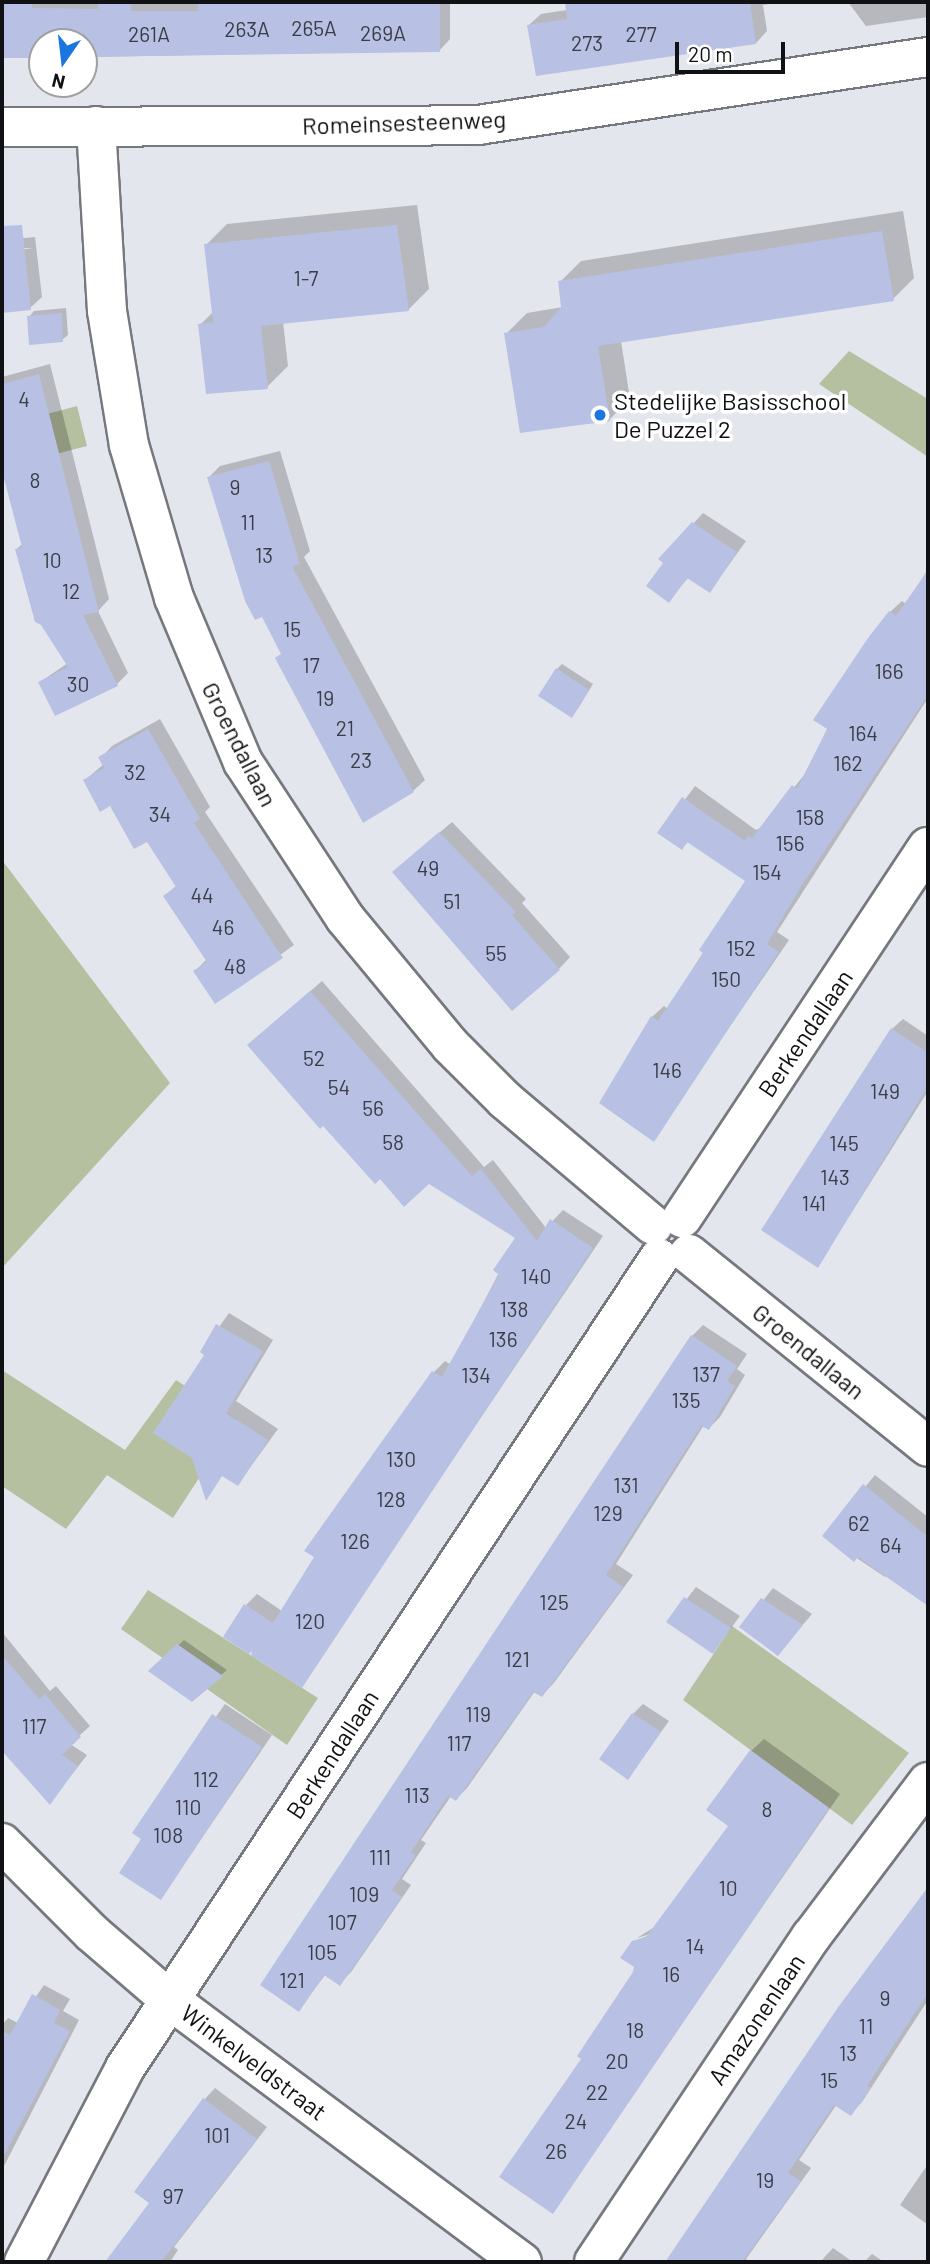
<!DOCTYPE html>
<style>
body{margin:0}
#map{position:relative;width:930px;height:2264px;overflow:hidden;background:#e4e6ee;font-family:Barlow,sans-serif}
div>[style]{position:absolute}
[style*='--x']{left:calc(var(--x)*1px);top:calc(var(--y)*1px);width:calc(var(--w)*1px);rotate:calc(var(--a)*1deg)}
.green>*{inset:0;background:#b5c0a1}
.shadow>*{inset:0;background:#0003}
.building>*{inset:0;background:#b8c1e3}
.roads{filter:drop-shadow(2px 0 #76787f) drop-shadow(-2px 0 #76787f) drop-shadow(0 2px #76787f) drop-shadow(0 -2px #76787f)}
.minor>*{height:38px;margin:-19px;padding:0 19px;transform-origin:19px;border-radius:19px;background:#fff}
.dots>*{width:19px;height:19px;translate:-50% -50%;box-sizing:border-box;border:4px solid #fff;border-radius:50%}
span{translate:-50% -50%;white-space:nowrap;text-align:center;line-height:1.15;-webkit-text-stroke:7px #fff;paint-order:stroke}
.number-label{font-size:21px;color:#3a3d48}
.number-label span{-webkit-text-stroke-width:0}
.street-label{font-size:24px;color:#101114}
.poi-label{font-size:24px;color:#101114}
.left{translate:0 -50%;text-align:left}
.frame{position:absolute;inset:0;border:4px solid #101114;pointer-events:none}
.north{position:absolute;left:28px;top:28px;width:70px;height:70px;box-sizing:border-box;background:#fff;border:2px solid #9fa0a1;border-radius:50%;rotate:194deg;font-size:19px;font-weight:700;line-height:28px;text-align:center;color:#101114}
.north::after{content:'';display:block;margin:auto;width:24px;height:32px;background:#1b77e0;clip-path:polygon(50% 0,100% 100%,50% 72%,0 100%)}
.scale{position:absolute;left:675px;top:42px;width:110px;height:32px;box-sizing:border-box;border:4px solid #101114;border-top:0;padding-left:9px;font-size:21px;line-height:24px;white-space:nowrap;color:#101114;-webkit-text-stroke:5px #fff;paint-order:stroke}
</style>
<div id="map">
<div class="green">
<i style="clip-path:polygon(849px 351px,928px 399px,928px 457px,819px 384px)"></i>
<i style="clip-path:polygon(77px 406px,87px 446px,2px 468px,2px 426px)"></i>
<i style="clip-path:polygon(2px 860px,170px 1083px,2px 1268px)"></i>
<i style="clip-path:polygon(2px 1370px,125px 1450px,176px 1380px,237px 1420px,173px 1518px,107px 1475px,66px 1529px,2px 1486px)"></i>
<i style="clip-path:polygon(148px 1590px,318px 1698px,287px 1745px,121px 1629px)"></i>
<i style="clip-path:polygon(732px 1626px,909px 1753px,852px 1825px,683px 1700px)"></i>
</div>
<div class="shadow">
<i style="clip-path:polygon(2px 2px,450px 2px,450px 39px,439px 51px,84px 57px,84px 42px,42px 42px,42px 58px,2px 58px)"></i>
<i style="clip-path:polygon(567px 2px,784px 2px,763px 5px,767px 31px,756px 43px,529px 25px,541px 14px,567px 10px)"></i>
<i style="clip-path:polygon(848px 2px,928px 2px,928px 17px,866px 26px)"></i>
<i style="clip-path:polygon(417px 205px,429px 289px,408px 310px,283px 322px,288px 366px,267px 387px,200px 325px,213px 312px,206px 245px,227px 224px)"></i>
<i style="clip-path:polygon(903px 211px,914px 278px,893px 299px,621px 341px,630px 399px,609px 420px,506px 334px,527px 313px,563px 307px,560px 282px,581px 261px)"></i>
<i style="clip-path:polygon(35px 237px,42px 297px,30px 308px,2px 311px,2px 252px,33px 248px,2px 248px,2px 240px)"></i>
<i style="clip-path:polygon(66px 308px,68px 335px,62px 340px,29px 317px,34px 311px)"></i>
<i style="clip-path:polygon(50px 364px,109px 599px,98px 611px,128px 673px,117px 684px,40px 682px,68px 663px,17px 549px,23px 543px,2px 464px,2px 377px)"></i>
<i style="clip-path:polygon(280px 451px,310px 551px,304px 557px,425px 780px,413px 791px,209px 477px,220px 466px)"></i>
<i style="clip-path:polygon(703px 513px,746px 541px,710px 591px,689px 577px,669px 600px,666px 562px,661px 559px)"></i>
<i style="clip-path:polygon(928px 569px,928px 698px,777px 932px,789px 940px,653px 1139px,652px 1017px,664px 1006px,668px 1009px,748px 880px,689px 841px,682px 848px,660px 833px,695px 786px,756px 830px,763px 827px,804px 775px,890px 612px,902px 601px,906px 604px)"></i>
<i style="clip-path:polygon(562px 664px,593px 684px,577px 710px,557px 669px)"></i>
<i style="clip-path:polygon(160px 719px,210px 807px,205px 812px,294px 945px,215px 1002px,195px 971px,207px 959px,165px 896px,177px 885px,147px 840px,85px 780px,104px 764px,101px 758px,112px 746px)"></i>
<i style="clip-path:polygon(452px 822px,526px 899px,522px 903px,570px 957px,559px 969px,406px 861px)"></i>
<i style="clip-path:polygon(322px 981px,484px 1167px,493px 1160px,546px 1228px,563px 1210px,603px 1236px,301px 1685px,246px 1605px,257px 1594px,282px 1611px,316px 1556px,307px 1551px,434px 1372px,445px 1361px,451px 1365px,517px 1238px,429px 1182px,381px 1177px,261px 1034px)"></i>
<i style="clip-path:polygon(903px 1019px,928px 1036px,928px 1091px,818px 1266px,892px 1029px)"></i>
<i style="clip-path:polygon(229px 1313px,273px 1340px,236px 1401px,278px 1429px,238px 1484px,207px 1354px,202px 1351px)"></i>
<i style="clip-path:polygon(703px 1325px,747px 1354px,737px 1369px,745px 1375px,720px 1417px,709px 1428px,704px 1425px,616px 1564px,633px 1575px,553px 1684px,542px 1695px,535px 1691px,467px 1788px,456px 1799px,451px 1796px,421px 1840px,426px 1843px,402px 1879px,411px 1885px,351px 1972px,340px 1983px,326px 1974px,299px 2009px,692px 1336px)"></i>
<i style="clip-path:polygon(875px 1475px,928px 1517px,928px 1604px,889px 1573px,885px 1577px,824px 1536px)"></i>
<i style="clip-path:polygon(696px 1587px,740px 1616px,713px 1652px,669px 1622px)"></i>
<i style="clip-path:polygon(773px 1588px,812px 1614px,778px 1654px,742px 1627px)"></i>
<i style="clip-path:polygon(2px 1632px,50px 1691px,56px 1686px,90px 1726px,70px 1744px,87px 1755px,50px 1803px,2px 1749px)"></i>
<i style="clip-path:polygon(184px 1640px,227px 1670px,192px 1700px,151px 1671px)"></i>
<i style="clip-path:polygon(225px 1704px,272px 1735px,161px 1898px,144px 1838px,135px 1832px)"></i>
<i style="clip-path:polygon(643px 1704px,669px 1721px,628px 1778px,633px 1714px)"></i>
<i style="clip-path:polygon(764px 1739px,840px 1794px,553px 2211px,584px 2059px,634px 1973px,633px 1942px,654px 1933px,637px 1938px,656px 1926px,731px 1826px,751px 1751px)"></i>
<i style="clip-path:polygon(928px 1889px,928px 2000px,862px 2102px,850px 2114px,837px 2104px,799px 2160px,811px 2168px,746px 2259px,751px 2262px,666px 2262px,840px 2007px)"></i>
<i style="clip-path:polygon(44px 1985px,70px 1999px,63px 2011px,79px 2020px,2px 2170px,2px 2025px,8px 2018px,18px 2023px)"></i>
<i style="clip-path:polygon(215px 2088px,267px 2127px,174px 2247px,178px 2250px,170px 2262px,107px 2262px,151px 2203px,204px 2100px)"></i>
<i style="clip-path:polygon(928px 2164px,928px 2222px,927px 2224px,900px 2205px)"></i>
<i style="clip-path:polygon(833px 2248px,853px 2262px,820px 2262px)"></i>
<i style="clip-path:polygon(872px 2254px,884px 2262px,864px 2262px)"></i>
</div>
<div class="building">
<i style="clip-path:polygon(2px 2px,32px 2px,32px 8px,98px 9px,98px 2px,131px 2px,131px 11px,198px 11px,198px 2px,440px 2px,440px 52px,84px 57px,84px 42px,42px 42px,42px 58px,2px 58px)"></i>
<i style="clip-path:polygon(565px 2px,750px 2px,756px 44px,536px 76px,527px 25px,567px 19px)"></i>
<i style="clip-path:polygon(22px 225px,31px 310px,2px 313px,2px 226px)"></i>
<i style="clip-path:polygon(397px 225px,409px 311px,261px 326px,268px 389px,206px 394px,198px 324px,213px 322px,204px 244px)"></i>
<i style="clip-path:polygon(882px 231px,894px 301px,598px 346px,610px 421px,520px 433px,504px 333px,544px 327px,561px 307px,558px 281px)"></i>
<i style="clip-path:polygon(62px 313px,63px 342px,29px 345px,27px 316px)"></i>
<i style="clip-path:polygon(39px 374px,99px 612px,83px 615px,118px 686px,55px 716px,38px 682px,68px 667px,41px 625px,35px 622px,15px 549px,22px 547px,2px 471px,2px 384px)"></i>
<i style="clip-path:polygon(269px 461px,300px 564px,292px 566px,414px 792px,363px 823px,275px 658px,281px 654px,262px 617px,255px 620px,245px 601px,207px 477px)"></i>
<i style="clip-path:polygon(692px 522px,737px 552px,710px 593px,687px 578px,669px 603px,646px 586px,663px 563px,658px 559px)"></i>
<i style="clip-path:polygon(928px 570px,928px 695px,802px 885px,767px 944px,779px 952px,654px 1142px,599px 1103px,651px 1016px,658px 1021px,703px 953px,699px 950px,745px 881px,687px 842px,682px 850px,657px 833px,682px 797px,745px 841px,748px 835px,752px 838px,792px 785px,797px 789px,827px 729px,813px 720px,868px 638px,889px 611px,896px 616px)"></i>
<i style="clip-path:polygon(556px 668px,589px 690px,572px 718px,538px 696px)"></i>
<i style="clip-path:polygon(148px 729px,200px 819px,194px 823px,283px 958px,215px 1004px,193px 971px,207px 962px,163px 896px,176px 887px,147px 842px,134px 849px,110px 806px,100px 812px,83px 780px,104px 768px,98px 757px)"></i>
<i style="clip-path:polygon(439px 832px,516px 912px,512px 915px,560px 970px,512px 1011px,392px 872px)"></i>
<i style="clip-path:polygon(310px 991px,472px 1176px,481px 1169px,537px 1241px,550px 1219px,593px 1248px,302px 1688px,251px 1655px,252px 1651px,249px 1654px,223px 1637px,244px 1604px,273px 1623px,314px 1557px,304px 1551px,432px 1371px,442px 1377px,499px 1275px,493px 1270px,515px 1238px,429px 1184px,404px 1207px,380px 1179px,375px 1184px,323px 1126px,320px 1129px,247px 1045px)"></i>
<i style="clip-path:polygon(891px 1028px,928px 1053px,928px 1086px,818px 1268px,761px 1230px)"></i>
<i style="clip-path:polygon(216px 1324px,263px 1351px,226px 1413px,268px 1440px,238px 1486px,222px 1476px,206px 1501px,192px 1458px,153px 1433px,204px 1355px,200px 1352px)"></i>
<i style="clip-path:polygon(691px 1335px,737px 1366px,727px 1381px,735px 1386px,709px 1430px,701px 1426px,606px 1575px,623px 1587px,542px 1697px,533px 1692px,456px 1801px,448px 1796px,411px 1852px,416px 1855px,392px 1890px,402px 1897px,340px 1986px,324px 1975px,299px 2012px,260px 1985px)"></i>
<i style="clip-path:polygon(863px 1484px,928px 1537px,928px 1606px,858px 1557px,854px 1562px,822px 1536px)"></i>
<i style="clip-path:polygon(684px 1597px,731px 1628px,713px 1654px,666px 1622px)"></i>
<i style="clip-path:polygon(761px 1598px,803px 1625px,778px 1656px,739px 1627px)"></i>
<i style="clip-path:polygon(177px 1644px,223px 1676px,192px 1702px,148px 1671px)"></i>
<i style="clip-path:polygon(2px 1655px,39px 1699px,45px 1694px,81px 1737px,62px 1755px,78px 1766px,50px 1805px,2px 1751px)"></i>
<i style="clip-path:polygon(632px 1713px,661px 1732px,628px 1780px,599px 1759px)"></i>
<i style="clip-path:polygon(212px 1714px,262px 1747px,161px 1900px,119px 1873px,141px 1839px,132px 1833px)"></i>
<i style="clip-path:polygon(750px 1750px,829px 1808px,553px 2214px,499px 2177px,581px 2059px,577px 2056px,633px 1972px,634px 1967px,620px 1958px,632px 1941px,646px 1937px,728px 1826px,706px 1810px)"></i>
<i style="clip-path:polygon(928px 1887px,928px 1993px,867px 2086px,871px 2088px,851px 2116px,834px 2105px,788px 2173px,801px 2181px,742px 2262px,665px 2262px,839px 2006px)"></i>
<i style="clip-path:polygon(32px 1994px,60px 2010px,54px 2023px,70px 2031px,2px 2159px,2px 2031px,10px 2035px)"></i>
<i style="clip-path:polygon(203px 2098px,257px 2139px,161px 2262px,105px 2262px,149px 2203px,134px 2192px)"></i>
</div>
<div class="roads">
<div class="minor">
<i style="--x:96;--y:126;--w:185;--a:86.6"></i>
<i style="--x:107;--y:311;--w:136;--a:80.7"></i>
<i style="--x:129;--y:445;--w:159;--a:73.6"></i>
<i style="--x:174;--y:598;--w:178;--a:67.2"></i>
<i style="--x:243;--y:762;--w:186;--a:56.8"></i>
<i style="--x:345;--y:918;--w:165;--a:50.4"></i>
<i style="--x:450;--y:1045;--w:78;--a:45"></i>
<i style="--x:505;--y:1100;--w:194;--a:40.2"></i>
<i style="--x:2;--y:127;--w:476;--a:-0.2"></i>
<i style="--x:478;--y:125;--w:455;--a:-8.6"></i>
<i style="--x:682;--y:1218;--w:445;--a:-56.5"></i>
<i style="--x:689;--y:1254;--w:307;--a:38.9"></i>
<i style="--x:2;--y:1843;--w:127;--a:45"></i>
<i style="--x:92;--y:1933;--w:103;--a:40.7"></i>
<i style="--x:170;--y:2000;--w:439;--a:36.7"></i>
<i style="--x:24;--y:2262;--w:219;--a:-62.5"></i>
<i style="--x:125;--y:2068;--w:970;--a:-56.6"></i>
<i style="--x:594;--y:2262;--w:391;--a:-56.3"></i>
<i style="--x:811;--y:1937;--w:194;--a:-53"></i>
</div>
</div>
<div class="dots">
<i style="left:600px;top:415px;background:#1b77e0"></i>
</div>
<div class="number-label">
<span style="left:314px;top:28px">265A</span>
<span style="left:247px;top:29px">263A</span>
<span style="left:383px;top:33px">269A</span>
<span style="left:149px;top:34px">261A</span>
<span style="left:641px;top:34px">277</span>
<span style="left:587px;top:43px">273</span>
<span style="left:306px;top:278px">1-7</span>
<span style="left:24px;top:399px">4</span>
<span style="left:35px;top:480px">8</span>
<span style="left:235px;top:487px">9</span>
<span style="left:248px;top:522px">11</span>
<span style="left:264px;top:555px">13</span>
<span style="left:52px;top:560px">10</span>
<span style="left:71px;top:591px">12</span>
<span style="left:292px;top:629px">15</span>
<span style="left:311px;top:665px">17</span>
<span style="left:889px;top:671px">166</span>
<span style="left:78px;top:684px">30</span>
<span style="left:325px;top:698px">19</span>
<span style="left:345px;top:728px">21</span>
<span style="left:863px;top:733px">164</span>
<span style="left:361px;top:760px">23</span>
<span style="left:848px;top:763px">162</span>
<span style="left:135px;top:772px">32</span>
<span style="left:160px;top:814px">34</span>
<span style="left:810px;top:817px">158</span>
<span style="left:790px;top:843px">156</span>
<span style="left:428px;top:868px">49</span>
<span style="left:767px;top:872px">154</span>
<span style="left:202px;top:895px">44</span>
<span style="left:452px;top:901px">51</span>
<span style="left:223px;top:927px">46</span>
<span style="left:741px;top:948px">152</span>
<span style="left:496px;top:953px">55</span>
<span style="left:235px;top:966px">48</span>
<span style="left:726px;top:979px">150</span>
<span style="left:314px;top:1058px">52</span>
<span style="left:667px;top:1070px">146</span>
<span style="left:339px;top:1087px">54</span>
<span style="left:885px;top:1091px">149</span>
<span style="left:373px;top:1108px">56</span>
<span style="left:393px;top:1142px">58</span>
<span style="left:844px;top:1143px">145</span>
<span style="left:835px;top:1177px">143</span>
<span style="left:814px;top:1203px">141</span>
<span style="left:536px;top:1276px">140</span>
<span style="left:514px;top:1309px">138</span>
<span style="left:503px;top:1339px">136</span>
<span style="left:706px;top:1374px">137</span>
<span style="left:476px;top:1375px">134</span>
<span style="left:686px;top:1400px">135</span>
<span style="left:401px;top:1459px">130</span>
<span style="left:626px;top:1485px">131</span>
<span style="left:391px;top:1499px">128</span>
<span style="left:608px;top:1513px">129</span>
<span style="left:859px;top:1523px">62</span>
<span style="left:355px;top:1541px">126</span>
<span style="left:891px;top:1545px">64</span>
<span style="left:554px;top:1602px">125</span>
<span style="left:310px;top:1621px">120</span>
<span style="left:517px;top:1659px">121</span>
<span style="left:478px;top:1714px">119</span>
<span style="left:34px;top:1726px">117</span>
<span style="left:459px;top:1743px">117</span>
<span style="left:206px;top:1779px">112</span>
<span style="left:417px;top:1795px">113</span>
<span style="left:188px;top:1807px">110</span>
<span style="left:767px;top:1809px">8</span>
<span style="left:168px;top:1835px">108</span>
<span style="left:380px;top:1857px">111</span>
<span style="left:728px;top:1888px">10</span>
<span style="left:364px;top:1894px">109</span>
<span style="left:342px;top:1922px">107</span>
<span style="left:695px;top:1946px">14</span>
<span style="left:322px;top:1952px">105</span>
<span style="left:671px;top:1974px">16</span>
<span style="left:292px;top:1980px">121</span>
<span style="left:885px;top:1998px">9</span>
<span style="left:866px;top:2026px">11</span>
<span style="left:635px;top:2030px">18</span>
<span style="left:848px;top:2053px">13</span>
<span style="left:617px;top:2061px">20</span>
<span style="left:829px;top:2080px">15</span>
<span style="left:597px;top:2092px">22</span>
<span style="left:576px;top:2121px">24</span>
<span style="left:217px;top:2135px">101</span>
<span style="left:556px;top:2151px">26</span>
<span style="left:765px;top:2180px">19</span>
<span style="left:173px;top:2196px">97</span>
</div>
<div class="street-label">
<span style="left:404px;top:122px;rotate:-2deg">Romeinsesteenweg</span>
<span style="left:240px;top:744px;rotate:63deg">Groendallaan</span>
<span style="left:805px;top:1033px;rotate:-56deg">Berkendallaan</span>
<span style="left:809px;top:1351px;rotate:39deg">Groendallaan</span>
<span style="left:332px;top:1754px;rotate:-57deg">Berkendallaan</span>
<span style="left:756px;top:2019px;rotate:-56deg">Amazonenlaan</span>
<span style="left:254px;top:2062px;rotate:37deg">Winkelveldstraat</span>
</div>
<div class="poi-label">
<span class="left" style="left:614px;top:415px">Stedelijke Basisschool<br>De Puzzel 2</span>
</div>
<div class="frame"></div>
<div class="north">N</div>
<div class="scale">20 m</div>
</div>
